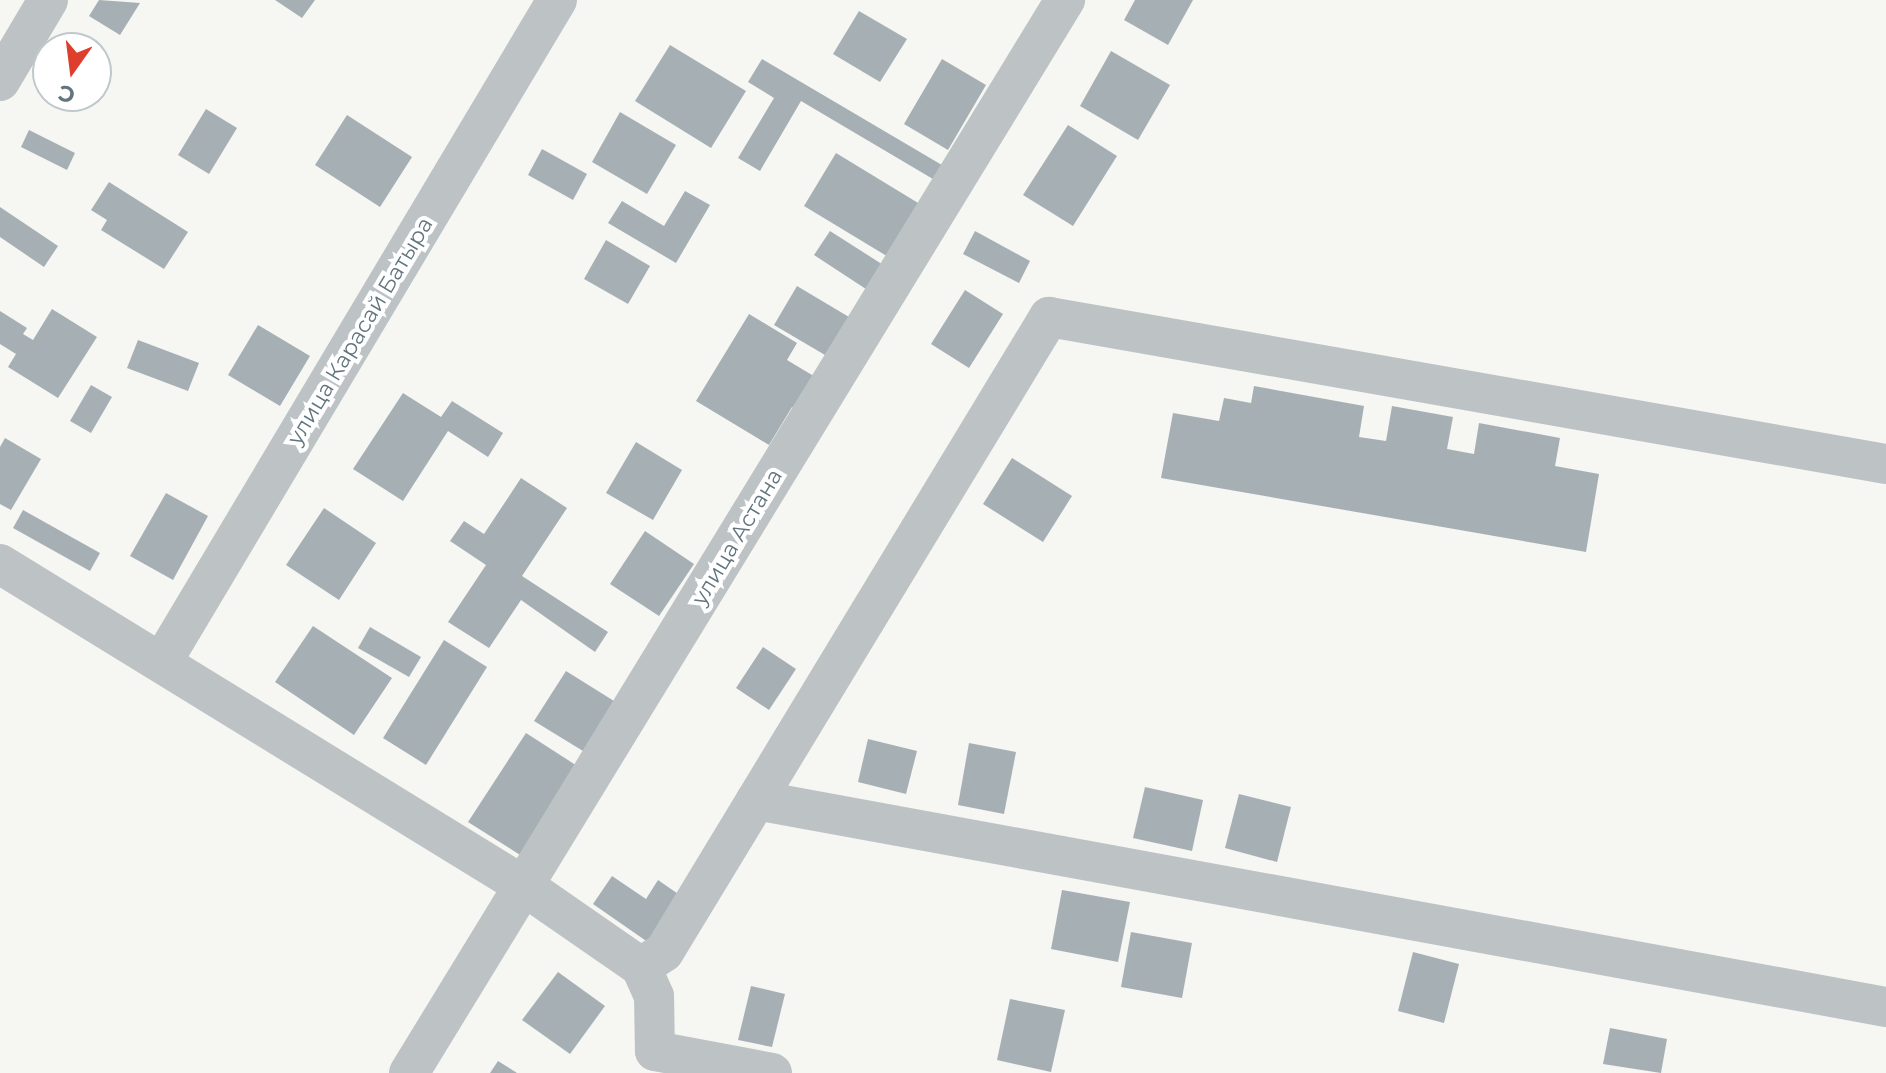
<!DOCTYPE html>
<meta charset="utf-8">
<style>
body{margin:0}
#map{position:relative;width:1886px;height:1073px;overflow:hidden;background:#f6f6f3;font-family:Montserrat,sans-serif}
div>[style]{position:absolute}
[style*='--x']{left:calc(var(--x)*1px);top:calc(var(--y)*1px);width:calc(var(--w)*1px);rotate:calc(var(--a)*1deg)}
.building>*{inset:0;background:#a6b0b4}
.minor>*{height:40px;margin:-20px;padding:0 20px;transform-origin:20px;border-radius:20px;background:#bdc3c5}
span{translate:-50% -50%;white-space:nowrap;text-align:center;line-height:1.15;-webkit-text-stroke:8px #fff;paint-order:stroke}
.street-label{font-size:22px;color:#62757d}
.north{position:absolute;left:32px;top:32px;width:80px;height:80px;box-sizing:border-box;background:#fff;border:2px solid #c0c8cb;border-radius:50%;rotate:194deg;font-size:22px;font-weight:700;line-height:32px;text-align:center;color:#62757d}
.north::after{content:'';display:block;margin:auto;width:28px;height:36px;background:#de3e2c;clip-path:polygon(50% 0,100% 100%,50% 72%,0 100%)}
</style>
<div id="map">
<div class="building">
<i style="clip-path:polygon(99px 0,140px 3px,120px 35px,89px 16px)"></i>
<i style="clip-path:polygon(275px 0,315px 0,302px 18px)"></i>
<i style="clip-path:polygon(1135px 0,1193px 0,1168px 45px,1124px 20px)"></i>
<i style="clip-path:polygon(859px 11px,907px 39px,880px 82px,833px 54px)"></i>
<i style="clip-path:polygon(670px 45px,746px 91px,711px 148px,635px 101px)"></i>
<i style="clip-path:polygon(1111px 51px,1170px 85px,1138px 140px,1080px 106px)"></i>
<i style="clip-path:polygon(762px 59px,947px 168px,938px 182px,801px 101px,760px 171px,738px 158px,774px 98px,748px 82px)"></i>
<i style="clip-path:polygon(942px 59px,986px 85px,948px 150px,904px 124px)"></i>
<i style="clip-path:polygon(206px 109px,237px 128px,209px 174px,178px 155px)"></i>
<i style="clip-path:polygon(620px 112px,676px 145px,647px 194px,592px 162px)"></i>
<i style="clip-path:polygon(347px 115px,412px 157px,380px 207px,315px 165px)"></i>
<i style="clip-path:polygon(1068px 125px,1117px 156px,1073px 226px,1023px 195px)"></i>
<i style="clip-path:polygon(29px 130px,75px 153px,67px 170px,21px 147px)"></i>
<i style="clip-path:polygon(542px 149px,587px 174px,573px 200px,528px 175px)"></i>
<i style="clip-path:polygon(836px 153px,928px 209px,895px 261px,804px 206px)"></i>
<i style="clip-path:polygon(109px 182px,188px 232px,164px 269px,101px 230px,107px 220px,91px 210px)"></i>
<i style="clip-path:polygon(685px 191px,710px 205px,676px 263px,608px 223px,622px 201px,664px 226px)"></i>
<i style="clip-path:polygon(0 207px,58px 246px,44px 267px,0 237px)"></i>
<i style="clip-path:polygon(830px 231px,888px 268px,872px 293px,814px 255px)"></i>
<i style="clip-path:polygon(975px 231px,1030px 261px,1019px 283px,963px 254px)"></i>
<i style="clip-path:polygon(606px 240px,650px 266px,628px 304px,584px 279px)"></i>
<i style="clip-path:polygon(797px 286px,849px 317px,825px 355px,774px 325px)"></i>
<i style="clip-path:polygon(965px 290px,1003px 314px,969px 368px,931px 344px)"></i>
<i style="clip-path:polygon(52px 309px,97px 337px,58px 398px,8px 367px,16px 354px,0 344px,0 311px,27px 328px,23px 334px,33px 340px)"></i>
<i style="clip-path:polygon(749px 314px,797px 343px,787px 360px,822px 381px,802px 413px,792px 407px,769px 445px,696px 401px)"></i>
<i style="clip-path:polygon(258px 325px,310px 356px,280px 406px,228px 375px)"></i>
<i style="clip-path:polygon(138px 340px,199px 363px,188px 391px,127px 368px)"></i>
<i style="clip-path:polygon(91px 385px,112px 397px,91px 433px,70px 421px)"></i>
<i style="clip-path:polygon(1254px 386px,1364px 406px,1359px 437px,1386px 441px,1392px 406px,1453px 417px,1447px 449px,1474px 454px,1479px 423px,1560px 438px,1555px 466px,1599px 474px,1586px 552px,1161px 478px,1173px 413px,1219px 421px,1224px 398px,1251px 403px)"></i>
<i style="clip-path:polygon(403px 393px,441px 417px,452px 401px,503px 433px,488px 457px,448px 431px,403px 501px,353px 469px)"></i>
<i style="clip-path:polygon(5px 438px,41px 459px,11px 510px,0 504px,0 447px)"></i>
<i style="clip-path:polygon(636px 442px,682px 470px,653px 520px,606px 493px)"></i>
<i style="clip-path:polygon(1012px 458px,1072px 496px,1043px 542px,983px 504px)"></i>
<i style="clip-path:polygon(521px 478px,567px 508px,522px 576px,608px 632px,595px 652px,521px 600px,489px 648px,448px 622px,486px 565px,450px 541px,464px 521px,484px 534px)"></i>
<i style="clip-path:polygon(166px 493px,208px 516px,173px 580px,130px 556px)"></i>
<i style="clip-path:polygon(324px 508px,376px 543px,339px 600px,286px 565px)"></i>
<i style="clip-path:polygon(23px 510px,100px 553px,90px 571px,13px 528px)"></i>
<i style="clip-path:polygon(645px 531px,694px 564px,659px 616px,610px 584px)"></i>
<i style="clip-path:polygon(313px 626px,392px 678px,354px 735px,275px 682px)"></i>
<i style="clip-path:polygon(370px 627px,421px 657px,409px 677px,358px 648px)"></i>
<i style="clip-path:polygon(444px 640px,487px 667px,426px 765px,383px 738px)"></i>
<i style="clip-path:polygon(763px 647px,796px 669px,769px 710px,736px 688px)"></i>
<i style="clip-path:polygon(566px 671px,614px 701px,583px 751px,534px 721px)"></i>
<i style="clip-path:polygon(526px 733px,585px 771px,528px 860px,468px 822px)"></i>
<i style="clip-path:polygon(868px 739px,917px 751px,906px 794px,858px 782px)"></i>
<i style="clip-path:polygon(969px 743px,1016px 752px,1004px 814px,958px 805px)"></i>
<i style="clip-path:polygon(1145px 787px,1203px 800px,1192px 851px,1133px 838px)"></i>
<i style="clip-path:polygon(1239px 794px,1291px 807px,1277px 862px,1225px 848px)"></i>
<i style="clip-path:polygon(612px 876px,646px 899px,658px 880px,684px 898px,652px 945px,593px 904px)"></i>
<i style="clip-path:polygon(1062px 890px,1130px 902px,1118px 962px,1051px 949px)"></i>
<i style="clip-path:polygon(1131px 932px,1192px 943px,1182px 998px,1121px 987px)"></i>
<i style="clip-path:polygon(1413px 952px,1459px 964px,1444px 1023px,1398px 1011px)"></i>
<i style="clip-path:polygon(558px 972px,605px 1006px,570px 1054px,522px 1020px)"></i>
<i style="clip-path:polygon(751px 986px,785px 994px,772px 1047px,738px 1040px)"></i>
<i style="clip-path:polygon(1010px 999px,1065px 1010px,1051px 1072px,997px 1060px)"></i>
<i style="clip-path:polygon(1610px 1028px,1667px 1039px,1661px 1073px,1603px 1064px)"></i>
<i style="clip-path:polygon(498px 1061px,517px 1073px,490px 1073px)"></i>
</div>
<div class="minor">
<i style="--x:0;--y:81;--w:94;--a:-59.3"></i>
<i style="--x:0;--y:564;--w:615;--a:31.57"></i>
<i style="--x:524;--y:886;--w:142;--a:34.7"></i>
<i style="--x:641;--y:967;--w:27;--a:-33"></i>
<i style="--x:664;--y:952;--w:743;--a:-58.77"></i>
<i style="--x:1049;--y:317;--w:850;--a:9.96"></i>
<i style="--x:162;--y:662;--w:771;--a:-59.18"></i>
<i style="--x:756;--y:800;--w:1149;--a:10.38"></i>
<i style="--x:641;--y:967;--w:32;--a:66"></i>
<i style="--x:654;--y:996;--w:55;--a:89"></i>
<i style="--x:655;--y:1051;--w:119;--a:10.6"></i>
<i style="--x:409;--y:1073;--w:1258;--a:-58.56"></i>
</div>
<div class="street-label">
<span style="left:360px;top:331px;rotate:-59deg">улица Карасай Батыра</span>
<span style="left:737px;top:537px;rotate:-59deg">улица Астана</span>
</div>
<div class="north">С</div>
</div>
